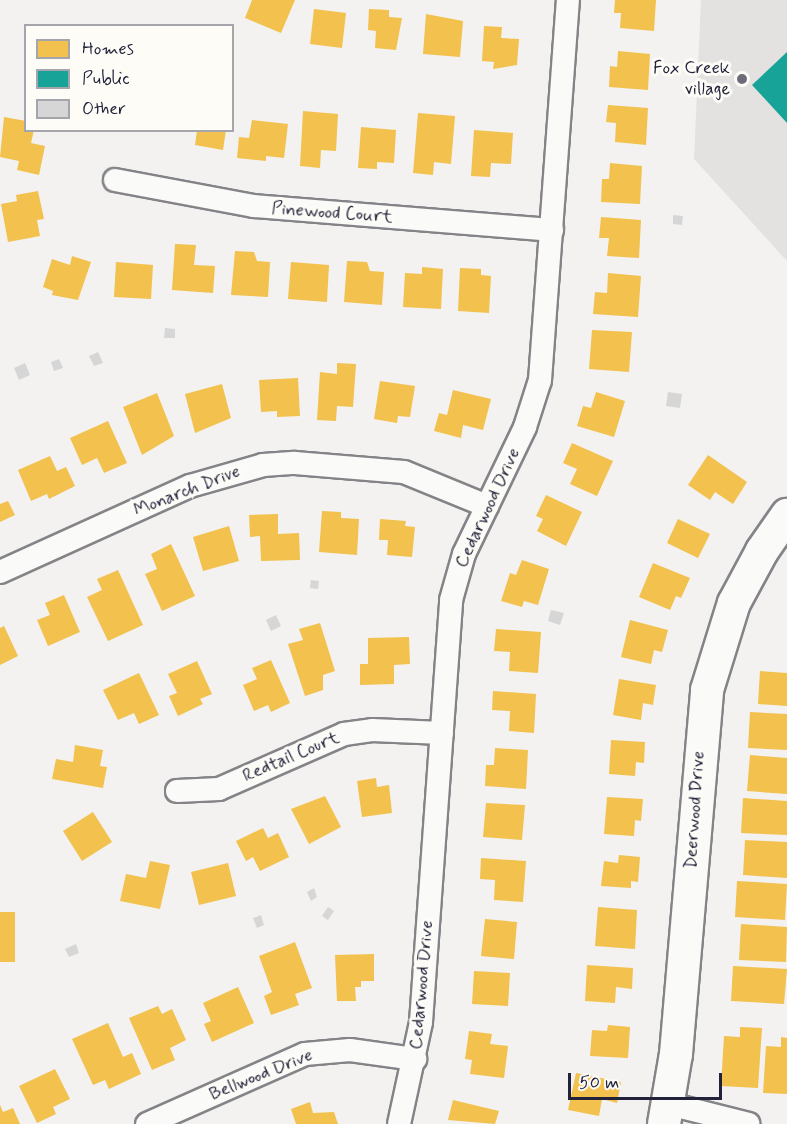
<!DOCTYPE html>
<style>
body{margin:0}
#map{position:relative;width:787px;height:1124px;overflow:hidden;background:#f3f2f0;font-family:Mynerve,sans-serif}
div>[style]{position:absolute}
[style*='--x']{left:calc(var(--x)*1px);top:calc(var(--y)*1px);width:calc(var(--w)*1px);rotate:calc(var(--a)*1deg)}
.built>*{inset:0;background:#e3e2e1}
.homes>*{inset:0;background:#f2c14e}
.public>*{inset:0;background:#17a398}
.building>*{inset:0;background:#d7d6d6}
.roads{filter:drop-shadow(2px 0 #848488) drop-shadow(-2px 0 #848488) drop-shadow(0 2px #848488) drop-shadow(0 -2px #848488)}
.street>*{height:22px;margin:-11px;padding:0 11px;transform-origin:11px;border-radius:11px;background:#fafaf8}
.secondary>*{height:32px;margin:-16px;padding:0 16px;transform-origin:16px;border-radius:16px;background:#fafaf8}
.dots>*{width:16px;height:16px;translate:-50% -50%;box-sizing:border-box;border:3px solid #fdfcf7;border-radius:50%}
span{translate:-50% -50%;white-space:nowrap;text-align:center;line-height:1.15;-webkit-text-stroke:6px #fdfcf7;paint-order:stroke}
.poi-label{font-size:18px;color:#22223b}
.right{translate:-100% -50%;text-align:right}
.street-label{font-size:18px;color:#22223b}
.legend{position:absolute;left:24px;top:24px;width:210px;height:108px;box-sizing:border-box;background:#fdfcf7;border:2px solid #a5a5ac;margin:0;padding:8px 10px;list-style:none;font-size:18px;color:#22223b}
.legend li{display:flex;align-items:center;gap:12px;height:30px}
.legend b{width:30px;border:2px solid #a5a5ac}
.scale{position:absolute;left:568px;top:1073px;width:154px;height:27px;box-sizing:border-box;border:3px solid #22223b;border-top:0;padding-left:8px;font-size:18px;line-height:21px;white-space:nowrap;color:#22223b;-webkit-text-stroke:4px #fdfcf7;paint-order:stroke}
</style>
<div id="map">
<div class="built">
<i style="clip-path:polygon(701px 0,787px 0,787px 261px,694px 159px)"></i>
</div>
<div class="homes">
<i style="clip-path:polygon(252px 0,295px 0,281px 33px,245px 18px)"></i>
<i style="clip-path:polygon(615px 0,656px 0,654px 31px,620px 28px,621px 13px,614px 13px)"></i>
<i style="clip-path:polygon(314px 9px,346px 13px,342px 48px,310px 44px)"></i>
<i style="clip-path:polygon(369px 9px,389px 10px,389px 17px,402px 18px,396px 50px,375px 48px,376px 31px,368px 30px)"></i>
<i style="clip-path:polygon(426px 14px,463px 21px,460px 57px,423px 54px)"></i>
<i style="clip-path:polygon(484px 26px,502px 27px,501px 38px,519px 39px,517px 65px,493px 69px,494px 62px,482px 61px)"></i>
<i style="clip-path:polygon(618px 51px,650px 54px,648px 90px,609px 87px,610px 66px,617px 67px)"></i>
<i style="clip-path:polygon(608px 105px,648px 108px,646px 145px,615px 142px,616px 123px,606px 122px)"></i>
<i style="clip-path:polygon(303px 111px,338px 114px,336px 151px,321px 150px,320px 168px,300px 166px)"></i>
<i style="clip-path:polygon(418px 113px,455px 116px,451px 164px,434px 162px,433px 175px,413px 173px)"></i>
<i style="clip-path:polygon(4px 117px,26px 121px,26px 130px,34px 130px,31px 143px,45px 146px,39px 175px,17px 170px,19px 161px,0 157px)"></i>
<i style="clip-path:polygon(252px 120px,288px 124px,284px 158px,266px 156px,266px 161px,237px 158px,239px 137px,249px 138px)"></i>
<i style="clip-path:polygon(361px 127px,396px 130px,394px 163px,377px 162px,377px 169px,358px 168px)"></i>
<i style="clip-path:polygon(197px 130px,226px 130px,223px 150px,195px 145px)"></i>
<i style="clip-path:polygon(474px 130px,513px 133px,511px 164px,491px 163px,490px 177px,471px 176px)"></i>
<i style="clip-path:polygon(610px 163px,642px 166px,640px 204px,601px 202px,602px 179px,609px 179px)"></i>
<i style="clip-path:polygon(38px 191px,44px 219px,37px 220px,40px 236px,8px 242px,1px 204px,17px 201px,16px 195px)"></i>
<i style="clip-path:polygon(601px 217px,641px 220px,639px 258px,607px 256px,609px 238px,599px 238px)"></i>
<i style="clip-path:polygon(175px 244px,196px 245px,194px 265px,215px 266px,213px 293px,172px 290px)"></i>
<i style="clip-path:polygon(235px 251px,254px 252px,257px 261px,270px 262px,268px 297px,231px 295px)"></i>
<i style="clip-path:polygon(72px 256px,91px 262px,78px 300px,52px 295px,53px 291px,43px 287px,52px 259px,70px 265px)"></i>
<i style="clip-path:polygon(347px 261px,367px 262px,370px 271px,384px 272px,382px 305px,344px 302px)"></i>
<i style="clip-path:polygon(116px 262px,153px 265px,151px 299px,114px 297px)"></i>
<i style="clip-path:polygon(291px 262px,329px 265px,327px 302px,288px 299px)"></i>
<i style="clip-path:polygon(422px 267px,443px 269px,441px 309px,403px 307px,405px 273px,422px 274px)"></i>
<i style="clip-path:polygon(460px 268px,481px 269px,481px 275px,491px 276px,489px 313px,458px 311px)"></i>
<i style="clip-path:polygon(608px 273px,641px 276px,638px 317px,593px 314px,595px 292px,607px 293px)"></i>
<i style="clip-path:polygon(592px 330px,632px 332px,629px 372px,589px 369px)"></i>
<i style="clip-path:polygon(337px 363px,356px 364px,353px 407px,337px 406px,336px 421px,317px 420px,320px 372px,337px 374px)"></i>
<i style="clip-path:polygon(298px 378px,300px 416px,277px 417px,277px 411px,261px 412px,259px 380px)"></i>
<i style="clip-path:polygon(380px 381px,415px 386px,410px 417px,398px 416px,397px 423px,374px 419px)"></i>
<i style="clip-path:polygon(222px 384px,231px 418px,195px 433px,185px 394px)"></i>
<i style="clip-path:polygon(453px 390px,491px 399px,483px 430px,463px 425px,461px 438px,434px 431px,439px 413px,447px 415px)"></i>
<i style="clip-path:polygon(596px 392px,625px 401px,614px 437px,577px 426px,583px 406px,591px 408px)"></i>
<i style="clip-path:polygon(157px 393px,174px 436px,142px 455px,123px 407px)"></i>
<i style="clip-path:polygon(108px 421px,127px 463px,104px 473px,97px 458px,82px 465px,70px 438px)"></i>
<i style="clip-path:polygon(572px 443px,613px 461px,597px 496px,570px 484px,577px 469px,563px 463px)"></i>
<i style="clip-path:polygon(708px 455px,747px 482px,733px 504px,715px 492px,710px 500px,688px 485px)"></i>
<i style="clip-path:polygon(50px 456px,57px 471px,66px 467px,75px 486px,49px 499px,47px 494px,31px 501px,18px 470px)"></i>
<i style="clip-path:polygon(546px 495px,582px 512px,566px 546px,537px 531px,543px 519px,536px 516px)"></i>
<i style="clip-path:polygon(8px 501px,15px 515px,0 522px,0 504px)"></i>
<i style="clip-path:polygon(322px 511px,341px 512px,341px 518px,359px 519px,357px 555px,319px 552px)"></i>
<i style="clip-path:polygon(278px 514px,278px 534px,299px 533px,300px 560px,261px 561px,260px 536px,250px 537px,249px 515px)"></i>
<i style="clip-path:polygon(380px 519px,406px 521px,405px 526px,415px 527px,412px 557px,387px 555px,388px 540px,379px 540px)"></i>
<i style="clip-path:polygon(678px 519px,710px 534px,698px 558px,667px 543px)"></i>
<i style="clip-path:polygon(229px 526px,239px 561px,203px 571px,193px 537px)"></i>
<i style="clip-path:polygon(171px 544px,195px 596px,162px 611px,145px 574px,157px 569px,151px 554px)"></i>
<i style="clip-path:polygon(522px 560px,549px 569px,538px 605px,524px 601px,522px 607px,501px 601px,510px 573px,516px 575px)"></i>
<i style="clip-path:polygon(653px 563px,690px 578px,681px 598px,676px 596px,670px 610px,639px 597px)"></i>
<i style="clip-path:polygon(118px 570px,143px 625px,108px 641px,87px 597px,102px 590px,97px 579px)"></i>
<i style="clip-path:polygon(64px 595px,80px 632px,48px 646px,37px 620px,50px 615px,45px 603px)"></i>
<i style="clip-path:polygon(630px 620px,668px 630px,662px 652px,654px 650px,651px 664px,621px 657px)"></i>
<i style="clip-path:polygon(320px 623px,335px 671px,323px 675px,323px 690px,305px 696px,288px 644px,303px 640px,299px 629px)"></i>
<i style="clip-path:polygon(4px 626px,18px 656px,0 665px,0 628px)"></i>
<i style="clip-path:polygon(496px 629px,541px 632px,538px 673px,509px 671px,510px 652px,494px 651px)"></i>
<i style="clip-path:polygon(409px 637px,410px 664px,394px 665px,394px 684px,360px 685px,360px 664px,368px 664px,368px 638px)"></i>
<i style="clip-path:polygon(271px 660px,290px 703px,271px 712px,268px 705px,254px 711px,243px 685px,257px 679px,252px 668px)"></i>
<i style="clip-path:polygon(197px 661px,212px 694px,200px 699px,203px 704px,178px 716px,169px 696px,177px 693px,168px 674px)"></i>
<i style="clip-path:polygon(760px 671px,787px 673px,787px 706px,758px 704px)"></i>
<i style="clip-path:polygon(139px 673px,159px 715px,139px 724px,134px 713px,118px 720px,103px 690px)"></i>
<i style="clip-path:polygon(619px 679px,656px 685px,653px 705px,643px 703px,641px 720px,613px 715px)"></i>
<i style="clip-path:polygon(493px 691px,536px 694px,534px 733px,509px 731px,510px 711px,492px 710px)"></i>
<i style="clip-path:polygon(750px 712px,787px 714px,787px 750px,748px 748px)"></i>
<i style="clip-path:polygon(611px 740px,645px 742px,644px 763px,636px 762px,635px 776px,609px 774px)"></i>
<i style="clip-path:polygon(75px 745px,103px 750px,100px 766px,107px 767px,103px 788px,52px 779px,56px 759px,73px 762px)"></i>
<i style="clip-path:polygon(495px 748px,528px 750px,526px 789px,485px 786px,486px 765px,494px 765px)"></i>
<i style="clip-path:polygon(750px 755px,787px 758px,787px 794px,747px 791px)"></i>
<i style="clip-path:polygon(376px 778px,377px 787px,389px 785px,392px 813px,362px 817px,357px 781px)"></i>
<i style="clip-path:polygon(325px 796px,341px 827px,309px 844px,291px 809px)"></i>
<i style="clip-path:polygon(607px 797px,643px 799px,641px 821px,635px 820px,634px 836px,604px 834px)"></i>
<i style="clip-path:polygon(743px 798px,787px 801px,787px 835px,741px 833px)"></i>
<i style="clip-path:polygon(486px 803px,525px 805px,522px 840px,483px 837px)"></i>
<i style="clip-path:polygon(93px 812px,112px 842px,82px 861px,63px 831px)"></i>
<i style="clip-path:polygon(263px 828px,268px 838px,278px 833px,289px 857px,260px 871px,253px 857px,246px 861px,236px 841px)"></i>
<i style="clip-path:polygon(745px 840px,787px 842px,787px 878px,743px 875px)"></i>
<i style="clip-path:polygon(619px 855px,640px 857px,638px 882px,631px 881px,631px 888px,601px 886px,604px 861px,618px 863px)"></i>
<i style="clip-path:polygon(481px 858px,526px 861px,523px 902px,494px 900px,495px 880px,480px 879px)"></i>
<i style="clip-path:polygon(150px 861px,170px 865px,160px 909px,120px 901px,126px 874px,146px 878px)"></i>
<i style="clip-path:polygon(228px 863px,236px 896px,199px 905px,191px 872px)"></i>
<i style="clip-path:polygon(737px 881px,787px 884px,785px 920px,735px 917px)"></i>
<i style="clip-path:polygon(598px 907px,637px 910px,635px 949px,595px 946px)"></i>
<i style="clip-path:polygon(0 912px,15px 912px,15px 962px,0 962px)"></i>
<i style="clip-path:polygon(485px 919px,517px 922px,514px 959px,481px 956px)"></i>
<i style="clip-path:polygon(741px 924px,787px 927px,786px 962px,739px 960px)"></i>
<i style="clip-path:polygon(295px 942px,312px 988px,295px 994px,299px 1005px,271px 1015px,264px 996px,272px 992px,259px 956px)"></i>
<i style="clip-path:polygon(374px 954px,374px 981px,361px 981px,361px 987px,355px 987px,356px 1001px,337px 1001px,335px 955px)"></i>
<i style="clip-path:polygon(587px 965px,633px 968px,632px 989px,616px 987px,615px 1003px,585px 1001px)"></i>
<i style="clip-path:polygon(733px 966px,787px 969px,784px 1004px,731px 1001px)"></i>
<i style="clip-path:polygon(474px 971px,510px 973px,508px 1006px,472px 1004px)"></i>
<i style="clip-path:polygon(238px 987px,254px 1023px,212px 1042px,204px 1024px,211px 1021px,203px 1003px)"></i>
<i style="clip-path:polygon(158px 1006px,162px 1014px,172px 1009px,186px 1040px,170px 1048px,175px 1060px,152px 1070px,129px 1018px)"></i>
<i style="clip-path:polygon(108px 1023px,123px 1057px,132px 1053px,141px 1074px,109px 1089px,105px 1080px,93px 1085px,72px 1039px)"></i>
<i style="clip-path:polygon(608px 1025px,630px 1027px,628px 1058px,590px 1056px,592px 1030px,607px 1031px)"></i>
<i style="clip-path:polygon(740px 1027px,762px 1028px,758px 1088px,721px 1086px,724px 1036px,740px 1037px)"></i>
<i style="clip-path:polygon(469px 1031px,492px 1034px,490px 1044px,508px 1046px,504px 1078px,470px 1074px,472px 1060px,465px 1059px)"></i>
<i style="clip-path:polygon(781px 1037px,787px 1038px,787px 1094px,763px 1093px,766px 1046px,781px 1047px)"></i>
<i style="clip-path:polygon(55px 1069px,70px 1099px,53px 1107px,56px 1114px,37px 1123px,19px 1086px)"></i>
<i style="clip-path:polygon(576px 1073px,621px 1082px,617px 1103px,602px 1099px,599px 1116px,568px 1110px)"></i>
<i style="clip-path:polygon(453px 1100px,499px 1111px,495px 1124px,448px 1120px)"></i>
<i style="clip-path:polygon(310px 1102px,313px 1113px,334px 1112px,338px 1124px,296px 1124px,291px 1109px)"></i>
<i style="clip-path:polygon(0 1105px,3px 1112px,13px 1108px,20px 1124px,0 1124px)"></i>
</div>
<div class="public">
<i style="clip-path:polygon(787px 52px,787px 123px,752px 85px)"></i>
</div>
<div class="building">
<i style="clip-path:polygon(673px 215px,683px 216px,682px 225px,673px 224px)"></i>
<i style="clip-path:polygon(165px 328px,175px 329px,175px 338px,164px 338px)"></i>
<i style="clip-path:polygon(98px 352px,103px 363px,94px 366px,89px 356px)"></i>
<i style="clip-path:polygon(59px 359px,63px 368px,54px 371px,51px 362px)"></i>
<i style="clip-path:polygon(25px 363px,30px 375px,19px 380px,14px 368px)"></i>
<i style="clip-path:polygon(668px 392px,682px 394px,680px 408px,666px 406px)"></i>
<i style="clip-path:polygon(311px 580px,319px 581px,318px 589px,310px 588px)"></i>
<i style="clip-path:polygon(551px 610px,564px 613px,560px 625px,548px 621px)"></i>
<i style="clip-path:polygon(276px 615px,281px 626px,271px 631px,266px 620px)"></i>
<i style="clip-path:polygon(314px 888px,317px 897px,311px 901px,307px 892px)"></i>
<i style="clip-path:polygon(328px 907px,334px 911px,328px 920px,322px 916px)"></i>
<i style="clip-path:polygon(261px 915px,264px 925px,257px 928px,253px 918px)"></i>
<i style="clip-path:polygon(76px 944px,79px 953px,69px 957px,65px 949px)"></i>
</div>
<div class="roads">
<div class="street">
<i style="--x:115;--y:180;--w:141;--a:10.6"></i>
<i style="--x:254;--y:206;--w:299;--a:4.6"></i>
<i style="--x:0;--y:572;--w:209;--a:-24.4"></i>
<i style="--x:190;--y:486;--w:76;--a:-16"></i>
<i style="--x:263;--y:465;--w:32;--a:-4"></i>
<i style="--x:295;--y:463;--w:109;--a:4.7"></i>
<i style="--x:404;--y:472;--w:90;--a:22.3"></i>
<i style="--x:177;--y:791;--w:42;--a:-2.7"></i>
<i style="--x:219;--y:789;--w:137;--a:-23.7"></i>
<i style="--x:344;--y:734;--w:28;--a:-8"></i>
<i style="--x:372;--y:730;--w:70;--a:2.5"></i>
<i style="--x:669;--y:1104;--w:82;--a:14"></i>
<i style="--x:147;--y:1124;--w:173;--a:-23.9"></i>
<i style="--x:305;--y:1054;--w:45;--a:-5.1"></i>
<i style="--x:350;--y:1050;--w:66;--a:7.9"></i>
<i style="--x:399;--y:1124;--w:104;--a:-77.8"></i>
<i style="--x:421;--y:1022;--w:423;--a:-85.9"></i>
<i style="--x:451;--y:600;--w:48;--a:-74.2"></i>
<i style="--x:464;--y:554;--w:141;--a:-64.3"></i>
<i style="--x:525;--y:427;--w:49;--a:-72.3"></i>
<i style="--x:540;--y:380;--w:381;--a:-85.8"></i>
</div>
<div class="secondary">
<i style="--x:664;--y:1124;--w:71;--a:-80.3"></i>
<i style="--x:676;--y:1054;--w:365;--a:-85.1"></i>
<i style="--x:707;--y:690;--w:91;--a:-72.8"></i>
<i style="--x:734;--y:603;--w:59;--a:-61.7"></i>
<i style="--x:762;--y:551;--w:44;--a:-55.2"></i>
</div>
</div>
<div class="dots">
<i style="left:742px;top:79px;background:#6b6b7a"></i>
</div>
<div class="poi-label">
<span class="right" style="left:730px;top:79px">Fox Creek<br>village</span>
</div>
<div class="street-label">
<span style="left:332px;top:213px;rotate:4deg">Pinewood Court</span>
<span style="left:187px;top:491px;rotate:-21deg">Monarch Drive</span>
<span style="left:488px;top:508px;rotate:-65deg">Cedarwood Drive</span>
<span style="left:291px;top:757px;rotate:-23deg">Redtail Court</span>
<span style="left:695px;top:810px;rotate:-86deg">Deerwood Drive</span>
<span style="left:422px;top:985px;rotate:-85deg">Cedarwood Drive</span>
<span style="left:261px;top:1075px;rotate:-22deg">Bellwood Drive</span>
</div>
<ul class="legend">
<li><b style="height:16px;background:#f2c14e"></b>Homes</li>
<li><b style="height:16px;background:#17a398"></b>Public</li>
<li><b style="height:16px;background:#d7d6d6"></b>Other</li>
</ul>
<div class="scale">50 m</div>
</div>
